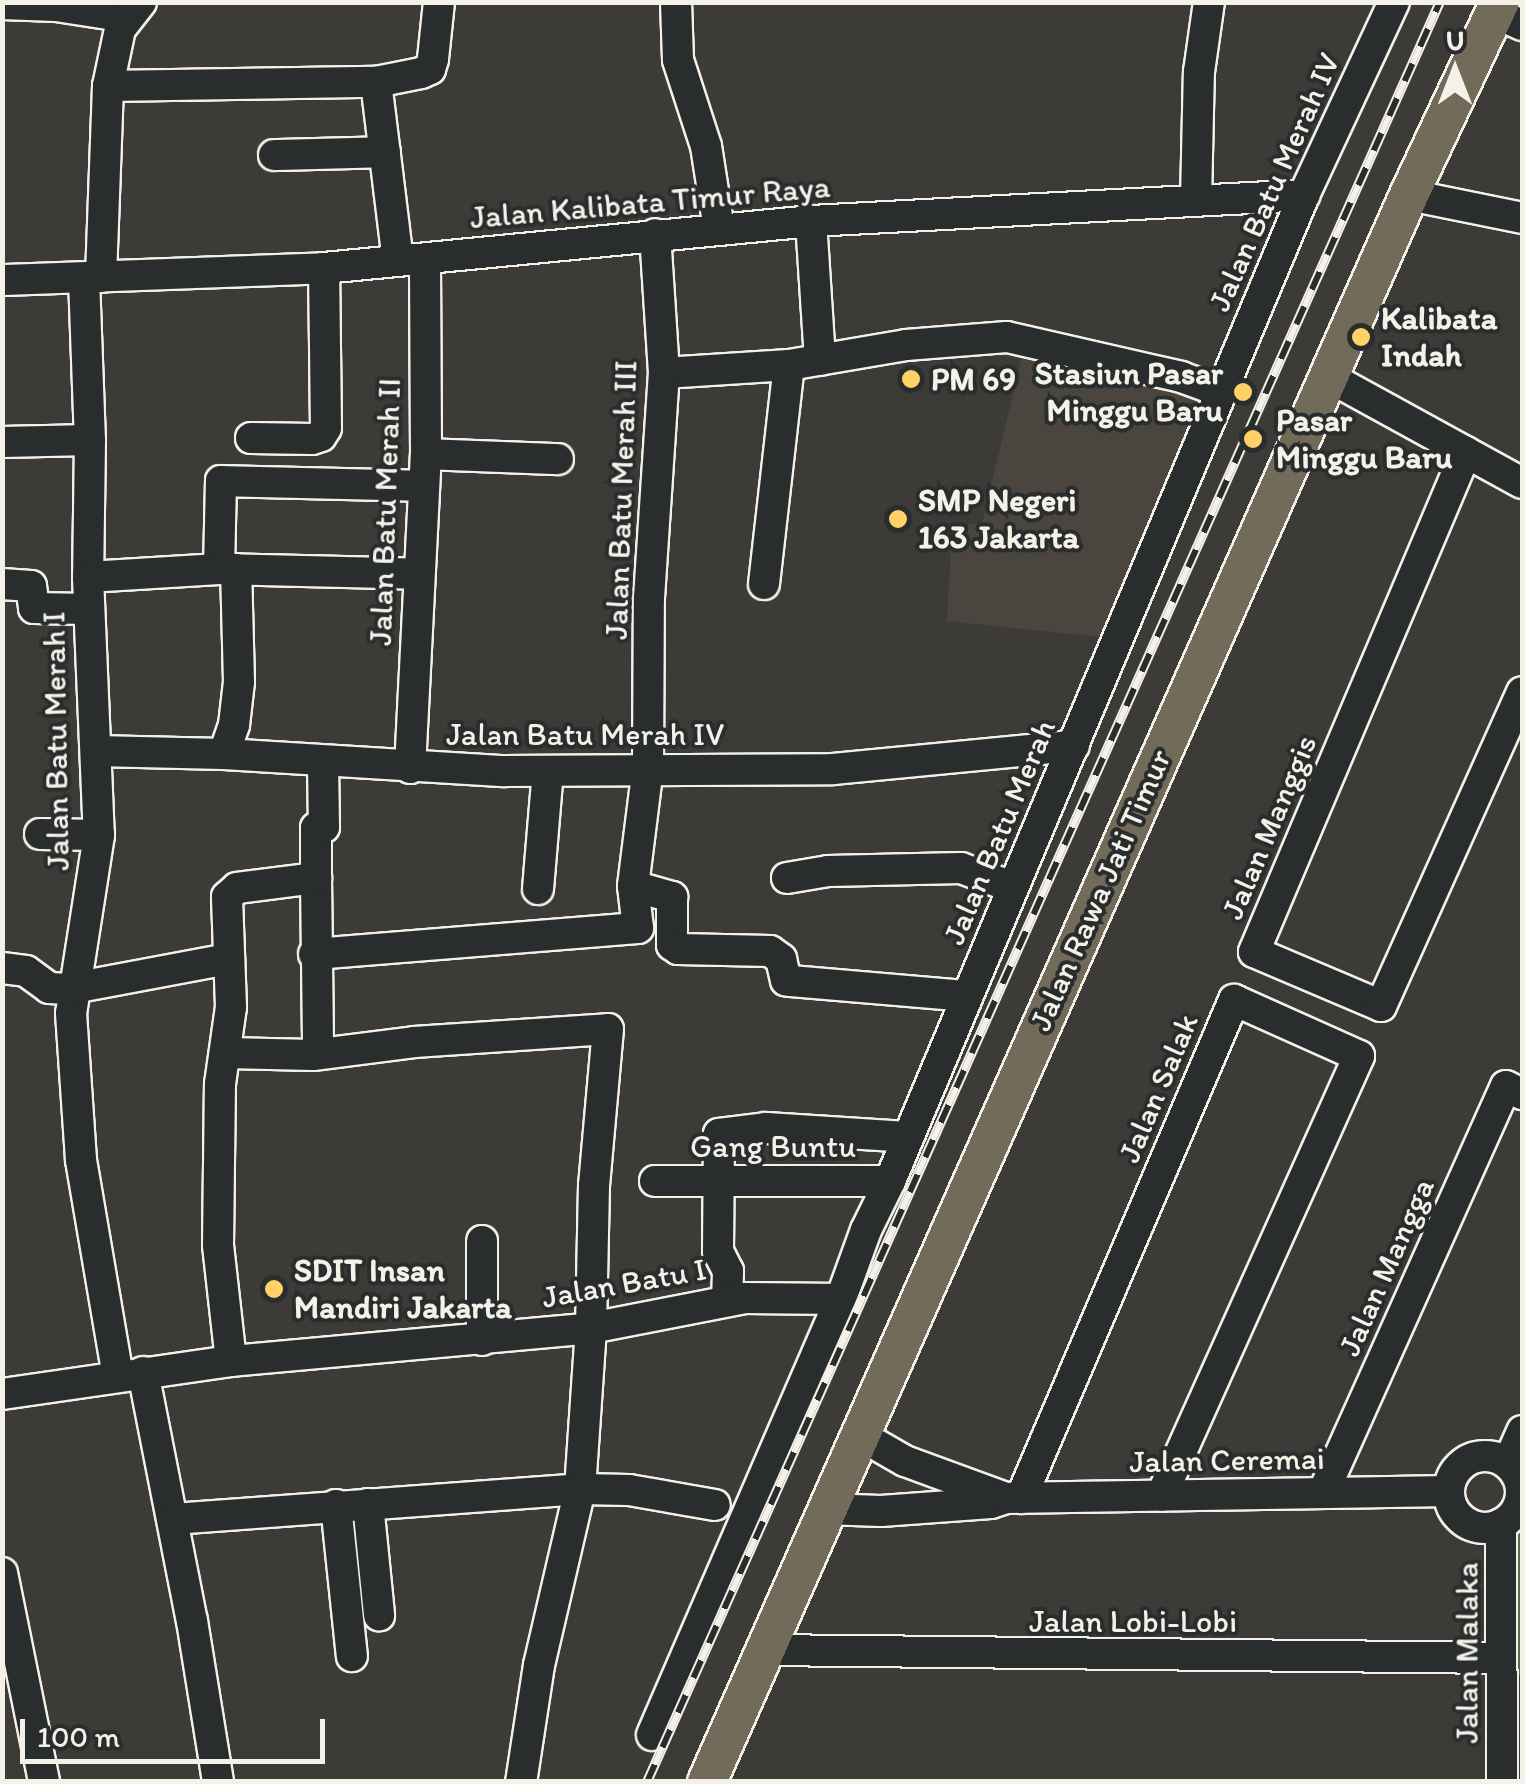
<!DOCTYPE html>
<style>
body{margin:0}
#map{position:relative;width:1525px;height:1784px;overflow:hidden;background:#3d3b38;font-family:Itim,sans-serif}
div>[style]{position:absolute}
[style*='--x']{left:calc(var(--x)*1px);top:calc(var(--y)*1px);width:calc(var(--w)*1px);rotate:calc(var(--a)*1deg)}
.built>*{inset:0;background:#4a453f}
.green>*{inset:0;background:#5c684f}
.roads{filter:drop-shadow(2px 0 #f4f1e8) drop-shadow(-2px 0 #f4f1e8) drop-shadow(0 2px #f4f1e8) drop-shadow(0 -2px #f4f1e8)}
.minor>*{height:30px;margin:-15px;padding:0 15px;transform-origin:15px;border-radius:15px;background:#2a2d2e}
.minor>.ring{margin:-15px;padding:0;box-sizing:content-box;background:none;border:30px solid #2a2d2e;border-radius:50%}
.major>*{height:38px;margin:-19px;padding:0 19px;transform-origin:19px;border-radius:19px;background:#736b5a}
.rail>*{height:10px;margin-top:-5px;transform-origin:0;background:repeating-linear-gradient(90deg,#2a2d2e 0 19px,#f4f1e8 0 38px);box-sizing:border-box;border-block:2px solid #f4f1e8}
.dots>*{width:28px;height:28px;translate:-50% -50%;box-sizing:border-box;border:5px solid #2a2d2e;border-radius:50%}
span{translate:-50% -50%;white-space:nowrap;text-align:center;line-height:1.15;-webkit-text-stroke:8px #2a2d2e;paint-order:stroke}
.street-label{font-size:32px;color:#f4f1e8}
.poi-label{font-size:32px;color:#f4f1e8;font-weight:700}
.left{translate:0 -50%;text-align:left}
.right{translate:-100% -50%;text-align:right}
.frame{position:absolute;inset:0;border:5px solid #f4f1e8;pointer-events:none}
.north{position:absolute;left:1405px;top:20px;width:100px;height:100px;-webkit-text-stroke:8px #2a2d2e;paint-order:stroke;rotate:0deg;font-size:28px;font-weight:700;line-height:40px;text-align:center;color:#f4f1e8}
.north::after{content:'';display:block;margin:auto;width:35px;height:45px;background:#f4f1e8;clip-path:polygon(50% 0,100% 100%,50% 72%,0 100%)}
.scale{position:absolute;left:20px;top:1719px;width:305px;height:45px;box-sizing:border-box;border:5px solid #f4f1e8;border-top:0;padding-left:12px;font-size:30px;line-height:35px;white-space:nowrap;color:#f4f1e8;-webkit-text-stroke:8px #2a2d2e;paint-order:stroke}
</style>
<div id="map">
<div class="built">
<i style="clip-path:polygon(1027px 336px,1224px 391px,1120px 639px,947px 621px,952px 527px,982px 523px)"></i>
</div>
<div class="green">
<i style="clip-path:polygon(1522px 1533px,1522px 1675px,1510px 1675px,1508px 1534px)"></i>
</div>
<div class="roads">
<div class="minor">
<i style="--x:676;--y:2;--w:58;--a:88"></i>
<i style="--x:678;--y:60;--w:90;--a:72"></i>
<i style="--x:706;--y:146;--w:84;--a:81.1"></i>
<i style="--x:2;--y:4;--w:54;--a:2.1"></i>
<i style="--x:56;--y:6;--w:72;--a:8.8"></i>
<i style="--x:1495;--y:13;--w:30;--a:24"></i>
<i style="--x:376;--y:82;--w:180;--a:83"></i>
<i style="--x:108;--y:86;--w:268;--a:-0.9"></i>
<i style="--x:376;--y:82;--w:46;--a:-11.3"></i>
<i style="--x:421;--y:73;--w:10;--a:-24"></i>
<i style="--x:430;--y:69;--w:10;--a:-73"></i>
<i style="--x:433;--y:59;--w:57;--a:-84"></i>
<i style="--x:274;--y:155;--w:111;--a:-1.5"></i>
<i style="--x:1409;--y:195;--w:115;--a:11.5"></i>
<i style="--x:1196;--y:200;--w:128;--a:-88.7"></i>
<i style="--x:1199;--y:72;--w:71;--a:-81.9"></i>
<i style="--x:811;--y:221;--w:139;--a:86.3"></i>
<i style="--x:101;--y:277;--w:191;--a:-87.9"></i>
<i style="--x:108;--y:86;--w:58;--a:-78.1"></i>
<i style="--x:120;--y:29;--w:34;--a:-52"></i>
<i style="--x:84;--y:278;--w:162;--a:87.9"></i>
<i style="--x:90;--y:440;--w:137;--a:90.8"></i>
<i style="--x:88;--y:577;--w:258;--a:87.6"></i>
<i style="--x:99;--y:835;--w:180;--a:98.9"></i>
<i style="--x:71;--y:1013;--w:147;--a:86.1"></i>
<i style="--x:81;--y:1160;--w:219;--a:80.3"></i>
<i style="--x:2;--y:280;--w:322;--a:-2.1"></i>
<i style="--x:324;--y:268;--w:489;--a:-5.5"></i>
<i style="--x:811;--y:221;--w:494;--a:-3"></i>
<i style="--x:664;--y:373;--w:125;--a:-3.7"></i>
<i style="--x:789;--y:365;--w:119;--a:-9.7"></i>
<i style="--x:906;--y:345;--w:101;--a:-4.5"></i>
<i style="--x:1007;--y:337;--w:179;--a:12.9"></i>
<i style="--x:1181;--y:377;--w:41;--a:19.7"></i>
<i style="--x:1329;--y:377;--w:220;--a:28.8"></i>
<i style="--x:251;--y:438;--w:61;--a:0.9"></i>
<i style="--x:312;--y:439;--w:9;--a:-18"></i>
<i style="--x:321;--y:436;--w:9;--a:-58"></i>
<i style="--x:326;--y:428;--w:160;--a:-90.7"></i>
<i style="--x:2;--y:442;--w:88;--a:-1.3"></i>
<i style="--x:1466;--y:452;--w:543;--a:112.98"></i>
<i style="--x:1254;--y:952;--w:138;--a:23"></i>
<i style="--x:1381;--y:1006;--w:344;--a:-65.8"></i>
<i style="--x:426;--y:454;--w:132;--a:2.2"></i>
<i style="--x:219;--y:569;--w:88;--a:-88.7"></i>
<i style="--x:221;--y:481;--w:203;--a:1.4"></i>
<i style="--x:88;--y:577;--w:131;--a:-3.5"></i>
<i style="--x:219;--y:569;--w:199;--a:1.4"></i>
<i style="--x:2;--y:584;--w:29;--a:4"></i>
<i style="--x:31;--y:586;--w:22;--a:82"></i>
<i style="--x:34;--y:608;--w:55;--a:1"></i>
<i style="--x:764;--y:584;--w:220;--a:-83.5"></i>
<i style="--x:96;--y:751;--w:128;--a:1.3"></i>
<i style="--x:224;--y:754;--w:281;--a:3.5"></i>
<i style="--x:504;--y:771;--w:329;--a:-0.3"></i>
<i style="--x:833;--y:769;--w:242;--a:-5.5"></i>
<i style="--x:224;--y:754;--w:31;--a:-71"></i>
<i style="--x:234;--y:725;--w:43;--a:-83.4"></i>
<i style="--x:239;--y:682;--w:113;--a:-91.5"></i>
<i style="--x:410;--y:768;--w:314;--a:-87.1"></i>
<i style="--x:426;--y:454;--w:195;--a:-90.3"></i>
<i style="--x:40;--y:834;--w:59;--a:1"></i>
<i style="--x:316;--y:878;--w:176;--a:89.3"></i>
<i style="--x:787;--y:878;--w:42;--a:-9.7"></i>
<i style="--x:828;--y:871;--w:133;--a:-1.3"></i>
<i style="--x:961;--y:868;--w:54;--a:20.4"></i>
<i style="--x:633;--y:886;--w:41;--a:15.8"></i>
<i style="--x:672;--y:897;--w:48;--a:90"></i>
<i style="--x:672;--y:945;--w:7;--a:34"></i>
<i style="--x:678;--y:949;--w:92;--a:1.2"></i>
<i style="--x:770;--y:951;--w:14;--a:36"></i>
<i style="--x:781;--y:959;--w:22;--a:77"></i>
<i style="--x:786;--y:980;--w:5;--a:11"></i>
<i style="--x:791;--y:981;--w:177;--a:4.9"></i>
<i style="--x:538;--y:889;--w:118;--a:-85.2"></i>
<i style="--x:314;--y:954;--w:325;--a:-4.6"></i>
<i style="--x:638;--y:928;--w:42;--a:-96.8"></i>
<i style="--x:633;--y:886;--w:119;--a:-82.8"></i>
<i style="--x:648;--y:768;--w:170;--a:-89.7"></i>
<i style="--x:649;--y:598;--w:225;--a:-86.2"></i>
<i style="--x:664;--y:373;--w:139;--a:-93.7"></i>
<i style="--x:2;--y:968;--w:24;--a:7"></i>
<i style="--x:26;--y:971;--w:29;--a:36"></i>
<i style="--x:49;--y:988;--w:19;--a:3"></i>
<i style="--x:68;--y:989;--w:164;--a:-10.6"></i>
<i style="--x:227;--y:1053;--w:86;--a:1.3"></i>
<i style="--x:313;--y:1055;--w:102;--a:-7.3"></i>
<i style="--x:414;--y:1042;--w:194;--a:-3.8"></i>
<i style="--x:608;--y:1029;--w:157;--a:95.1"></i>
<i style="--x:594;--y:1185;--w:143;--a:91.2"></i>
<i style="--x:591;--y:1328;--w:161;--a:93.9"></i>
<i style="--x:580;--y:1489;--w:181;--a:103.1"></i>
<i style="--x:539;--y:1665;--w:118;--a:98.7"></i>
<i style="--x:655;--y:1181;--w:235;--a:0"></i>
<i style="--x:482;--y:1241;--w:99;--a:90"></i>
<i style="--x:727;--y:1301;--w:30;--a:-88"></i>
<i style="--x:728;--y:1271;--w:22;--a:-117"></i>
<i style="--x:718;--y:1251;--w:117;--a:-89.5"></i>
<i style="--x:719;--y:1134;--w:47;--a:-7.3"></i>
<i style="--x:766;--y:1128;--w:142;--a:3.6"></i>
<i style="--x:231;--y:1361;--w:117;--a:-96.4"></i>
<i style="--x:218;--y:1245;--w:161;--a:-89.3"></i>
<i style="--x:220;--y:1084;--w:78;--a:-81.9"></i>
<i style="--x:231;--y:1007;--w:110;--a:-92.1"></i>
<i style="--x:227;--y:897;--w:13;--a:-42"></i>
<i style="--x:237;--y:888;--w:80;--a:-7.2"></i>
<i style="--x:316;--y:878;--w:50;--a:-90"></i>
<i style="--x:316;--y:828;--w:8;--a:-7"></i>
<i style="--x:324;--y:827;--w:66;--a:-90.9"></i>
<i style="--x:143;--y:1372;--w:254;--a:78.9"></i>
<i style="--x:192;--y:1621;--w:163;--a:80.8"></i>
<i style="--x:2;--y:1394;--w:231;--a:-8.2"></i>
<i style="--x:231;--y:1361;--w:362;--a:-5.2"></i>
<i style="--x:591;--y:1328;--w:157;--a:-11"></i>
<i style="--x:745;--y:1298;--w:96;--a:0.6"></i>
<i style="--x:858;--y:1434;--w:54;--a:29.9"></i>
<i style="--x:905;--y:1461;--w:104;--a:20.2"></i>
<i class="ring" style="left:1449px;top:1456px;width:42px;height:42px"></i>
<i style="--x:1508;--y:1463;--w:35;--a:-66"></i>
<i style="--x:1323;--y:1493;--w:446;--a:-65.8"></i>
<i style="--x:1506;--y:1086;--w:18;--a:27"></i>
<i style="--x:1021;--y:1498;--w:542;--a:-66.84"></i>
<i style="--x:1234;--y:1000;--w:137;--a:24.1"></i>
<i style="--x:1359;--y:1056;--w:482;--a:114.2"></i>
<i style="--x:368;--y:1504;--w:112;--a:84.3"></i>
<i style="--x:336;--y:1505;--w:152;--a:84"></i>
<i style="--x:824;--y:1509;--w:57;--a:2"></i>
<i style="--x:881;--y:1511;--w:110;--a:-4.2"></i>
<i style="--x:991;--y:1503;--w:16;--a:-18"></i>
<i style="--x:1006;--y:1498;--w:443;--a:-0.9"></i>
<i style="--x:173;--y:1519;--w:408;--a:-4.2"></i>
<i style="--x:580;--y:1489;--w:49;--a:1.2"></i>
<i style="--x:629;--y:1490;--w:87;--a:9.9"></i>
<i style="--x:1501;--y:1524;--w:258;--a:89.8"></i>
<i style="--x:2;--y:1573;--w:213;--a:78.6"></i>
<i style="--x:763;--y:1650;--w:738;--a:0.62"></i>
<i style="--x:652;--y:1735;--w:475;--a:-66.6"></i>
<i style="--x:841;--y:1299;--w:73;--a:-70.1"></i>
<i style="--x:866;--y:1230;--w:55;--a:-63.9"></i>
<i style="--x:890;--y:1181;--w:1069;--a:-67.22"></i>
<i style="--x:1304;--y:195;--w:213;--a:-65"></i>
</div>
<div class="major">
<i style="--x:707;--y:1782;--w:1735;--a:-66.14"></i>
<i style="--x:1409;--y:195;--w:213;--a:-64.8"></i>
</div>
</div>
<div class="rail">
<i style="--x:647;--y:1782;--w:1949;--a:-65.99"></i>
</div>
<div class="dots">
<i style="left:1361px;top:337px;background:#ffd166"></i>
<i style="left:911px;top:379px;background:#ffd166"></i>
<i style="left:1243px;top:392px;background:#ffd166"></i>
<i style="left:1253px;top:439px;background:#ffd166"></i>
<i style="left:898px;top:519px;background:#ffd166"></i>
<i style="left:274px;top:1289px;background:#ffd166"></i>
</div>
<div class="street-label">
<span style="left:1274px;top:182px;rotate:-66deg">Jalan Batu Merah IV</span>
<span style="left:650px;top:202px;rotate:-5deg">Jalan Kalibata Timur Raya</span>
<span style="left:621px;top:500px;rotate:-88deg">Jalan Batu Merah III</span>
<span style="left:385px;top:512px;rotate:-88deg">Jalan Batu Merah II</span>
<span style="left:585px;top:734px">Jalan Batu Merah IV</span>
<span style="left:56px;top:741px;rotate:-91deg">Jalan Batu Merah I</span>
<span style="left:1269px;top:827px;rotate:-67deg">Jalan Manggis</span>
<span style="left:999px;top:832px;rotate:-67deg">Jalan Batu Merah</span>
<span style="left:1100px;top:890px;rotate:-66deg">Jalan Rawa Jati Timur</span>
<span style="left:1158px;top:1088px;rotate:-67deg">Jalan Salak</span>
<span style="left:773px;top:1146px">Gang Buntu</span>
<span style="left:1386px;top:1267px;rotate:-66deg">Jalan Mangga</span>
<span style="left:624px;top:1283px;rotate:-10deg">Jalan Batu I</span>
<span style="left:1227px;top:1460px;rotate:-1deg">Jalan Ceremai</span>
<span style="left:1133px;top:1621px">Jalan Lobi-Lobi</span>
<span style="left:1467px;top:1653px;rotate:-90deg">Jalan Malaka</span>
</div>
<div class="poi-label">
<span class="left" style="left:1381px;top:337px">Kalibata<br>Indah</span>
<span class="right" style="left:1223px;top:392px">Stasiun Pasar<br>Minggu Baru</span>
<span class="left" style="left:931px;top:379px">PM 69</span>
<span class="left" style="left:1276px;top:439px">Pasar<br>Minggu Baru</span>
<span class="left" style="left:918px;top:519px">SMP Negeri<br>163 Jakarta</span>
<span class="left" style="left:294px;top:1289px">SDIT Insan<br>Mandiri Jakarta</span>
</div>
<div class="frame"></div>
<div class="north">U</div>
<div class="scale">100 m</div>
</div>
